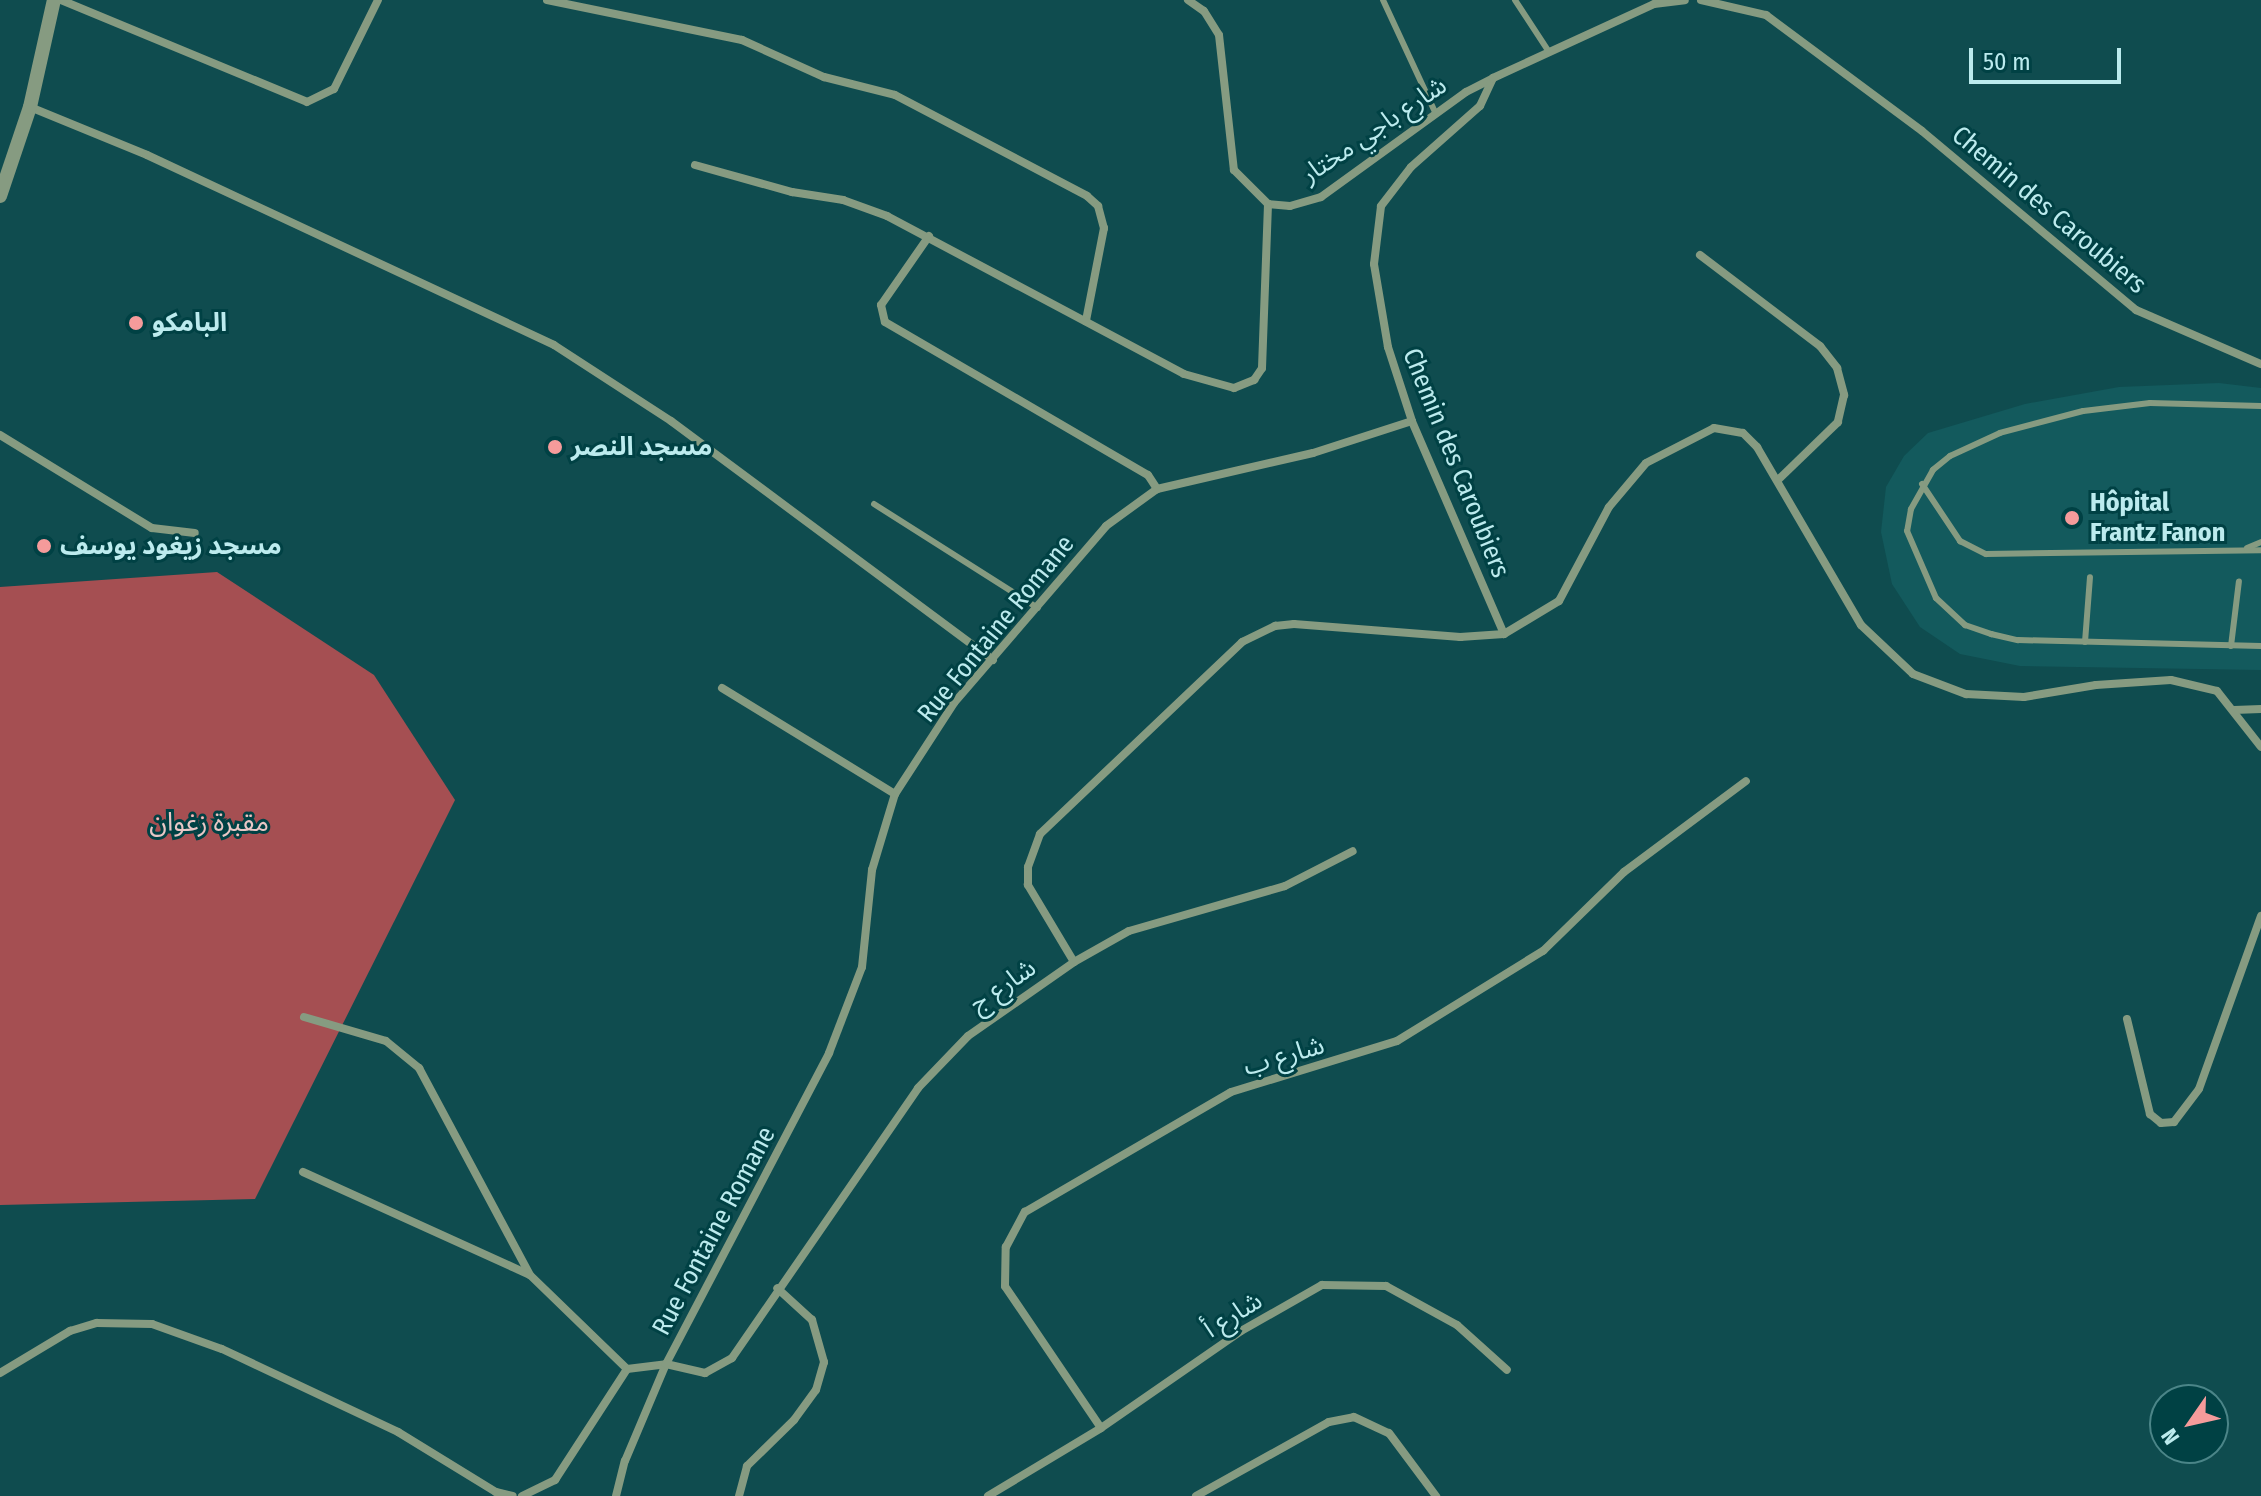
<!DOCTYPE html>
<meta charset="utf-8">
<style>
body{margin:0}
#map{position:relative;width:2261px;height:1496px;overflow:hidden;background:#0f4c4f;font-family:"Fira Sans Condensed","Noto Sans Arabic",sans-serif}
div>[style]{position:absolute}
[style*='--x']{left:calc(var(--x)*1px);top:calc(var(--y)*1px);width:calc(var(--w)*1px);rotate:calc(var(--a)*1deg)}
.built>*{inset:0;background:#135a5d}
.green>*{inset:0;background:#a54f52}
.service>*{height:6px;margin:-3px;padding:0 3px;transform-origin:3px;border-radius:3px;background:#869b81}
.minor>*{height:8px;margin:-4px;padding:0 4px;transform-origin:4px;border-radius:4px;background:#869b81}
.tertiary>*{height:14px;margin:-7px;padding:0 7px;transform-origin:7px;border-radius:7px;background:#869b81}
.dots>*{width:22px;height:22px;translate:-50% -50%;box-sizing:border-box;border:4px solid #004144;border-radius:50%}
span{translate:-50% -50%;white-space:nowrap;text-align:center;line-height:1.15;-webkit-text-stroke:6px #004144;paint-order:stroke}
.street-label{font-size:26px;color:#bcebee}
.poi-label{font-size:26px;color:#bcebee;font-weight:700}
.left{translate:0 -50%;text-align:left}
.park-label{font-size:26px;color:#e9c7c6}
.north{position:absolute;left:2149px;top:1384px;width:80px;height:80px;box-sizing:border-box;background:#004144;border:2px solid #4b8588;border-radius:50%;rotate:236deg;font-size:22px;font-weight:700;line-height:32px;text-align:center;color:#bcebee}
.north::after{content:'';display:block;margin:auto;width:28px;height:36px;background:#f59b9b;clip-path:polygon(50% 0,100% 100%,50% 72%,0 100%)}
.scale{position:absolute;left:1969px;top:48px;width:152px;height:36px;box-sizing:border-box;border:4px solid #bcebee;border-top:0;padding-left:10px;font-size:24px;line-height:28px;white-space:nowrap;color:#bcebee;-webkit-text-stroke:6px #004144;paint-order:stroke}
</style>
<div id="map">
<div class="built">
<i style="clip-path:polygon(2219px 383px,2261px 388px,2261px 670px,2020px 666px,1960px 654px,1920px 627px,1892px 584px,1881px 532px,1886px 487px,1904px 456px,1928px 433px,2025px 404px,2119px 387px)"></i>
</div>
<div class="green">
<i style="clip-path:polygon(217px 572px,374px 675px,455px 800px,255px 1199px,0 1205px,0 587px)"></i>
</div>
<div class="service">
<i style="--x:1383;--y:0;--w:126;--a:65.1"></i>
<i style="--x:1515;--y:0;--w:62;--a:56.8"></i>
<i style="--x:2261;--y:406;--w:111;--a:-178.5"></i>
<i style="--x:2150;--y:403;--w:67;--a:173.2"></i>
<i style="--x:2083;--y:411;--w:86;--a:165.2"></i>
<i style="--x:2000;--y:433;--w:55;--a:155.3"></i>
<i style="--x:1950;--y:456;--w:22;--a:141"></i>
<i style="--x:1933;--y:470;--w:45;--a:119.4"></i>
<i style="--x:1911;--y:509;--w:22;--a:100"></i>
<i style="--x:1907;--y:531;--w:73;--a:66.6"></i>
<i style="--x:1936;--y:598;--w:40;--a:43"></i>
<i style="--x:1965;--y:625;--w:28;--a:19"></i>
<i style="--x:1991;--y:634;--w:28;--a:13"></i>
<i style="--x:2018;--y:640;--w:243;--a:1.4"></i>
<i style="--x:1922;--y:484;--w:69;--a:56.3"></i>
<i style="--x:1960;--y:541;--w:29;--a:27"></i>
<i style="--x:1986;--y:554;--w:275;--a:-0.8"></i>
<i style="--x:874;--y:504;--w:194;--a:32.4"></i>
<i style="--x:2247;--y:548;--w:15;--a:-23"></i>
<i style="--x:2085;--y:642;--w:65;--a:-85.6"></i>
<i style="--x:2231;--y:646;--w:65;--a:-83"></i>
</div>
<div class="minor">
<i style="--x:61;--y:0;--w:266;--a:22.5"></i>
<i style="--x:307;--y:102;--w:30;--a:-26"></i>
<i style="--x:334;--y:89;--w:99;--a:-63.7"></i>
<i style="--x:547;--y:0;--w:199;--a:11.6"></i>
<i style="--x:742;--y:40;--w:90;--a:24.3"></i>
<i style="--x:824;--y:77;--w:73;--a:14.2"></i>
<i style="--x:895;--y:95;--w:217;--a:27.7"></i>
<i style="--x:1087;--y:196;--w:15;--a:42"></i>
<i style="--x:1098;--y:206;--w:23;--a:75"></i>
<i style="--x:1104;--y:228;--w:95;--a:101"></i>
<i style="--x:1188;--y:0;--w:19;--a:35"></i>
<i style="--x:1204;--y:11;--w:28;--a:58"></i>
<i style="--x:1219;--y:35;--w:136;--a:83.7"></i>
<i style="--x:1234;--y:170;--w:48;--a:45"></i>
<i style="--x:1268;--y:204;--w:22;--a:5"></i>
<i style="--x:1290;--y:206;--w:32;--a:-16"></i>
<i style="--x:1321;--y:197;--w:179;--a:-35.9"></i>
<i style="--x:1466;--y:92;--w:29;--a:-27"></i>
<i style="--x:1701;--y:0;--w:67;--a:13"></i>
<i style="--x:1766;--y:15;--w:194;--a:36.6"></i>
<i style="--x:1922;--y:131;--w:279;--a:39.9"></i>
<i style="--x:2136;--y:310;--w:136;--a:23.4"></i>
<i style="--x:30;--y:107;--w:126;--a:22.3"></i>
<i style="--x:147;--y:155;--w:449;--a:25"></i>
<i style="--x:554;--y:345;--w:140;--a:33"></i>
<i style="--x:671;--y:421;--w:401;--a:36.6"></i>
<i style="--x:695;--y:165;--w:101;--a:15.6"></i>
<i style="--x:792;--y:192;--w:52;--a:8.9"></i>
<i style="--x:843;--y:200;--w:47;--a:20"></i>
<i style="--x:887;--y:216;--w:336;--a:28"></i>
<i style="--x:1184;--y:374;--w:52;--a:15.6"></i>
<i style="--x:1234;--y:388;--w:22;--a:-22"></i>
<i style="--x:1254;--y:380;--w:14;--a:-56"></i>
<i style="--x:1262;--y:368;--w:164;--a:-87.9"></i>
<i style="--x:929;--y:236;--w:84;--a:124.8"></i>
<i style="--x:881;--y:305;--w:17;--a:77"></i>
<i style="--x:885;--y:322;--w:304;--a:30.2"></i>
<i style="--x:1148;--y:475;--w:17;--a:57"></i>
<i style="--x:1700;--y:255;--w:151;--a:37.2"></i>
<i style="--x:1820;--y:346;--w:28;--a:52"></i>
<i style="--x:1837;--y:368;--w:28;--a:75"></i>
<i style="--x:1844;--y:395;--w:28;--a:103"></i>
<i style="--x:1838;--y:422;--w:82;--a:136"></i>
<i style="--x:0;--y:435;--w:178;--a:31.5"></i>
<i style="--x:152;--y:528;--w:43;--a:6.6"></i>
<i style="--x:1504;--y:634;--w:232;--a:-113.4"></i>
<i style="--x:1412;--y:421;--w:78;--a:-108"></i>
<i style="--x:1388;--y:347;--w:84;--a:-99.6"></i>
<i style="--x:1374;--y:264;--w:58;--a:-83.1"></i>
<i style="--x:1381;--y:206;--w:49;--a:-52.4"></i>
<i style="--x:1411;--y:167;--w:92;--a:-41.5"></i>
<i style="--x:1480;--y:106;--w:31;--a:-65"></i>
<i style="--x:1493;--y:78;--w:177;--a:-24.7"></i>
<i style="--x:1654;--y:4;--w:31;--a:-7"></i>
<i style="--x:722;--y:688;--w:203;--a:31.5"></i>
<i style="--x:2234;--y:710;--w:27;--a:-2"></i>
<i style="--x:1074;--y:962;--w:90;--a:-120.9"></i>
<i style="--x:1028;--y:885;--w:18;--a:-90"></i>
<i style="--x:1028;--y:867;--w:35;--a:-70"></i>
<i style="--x:1040;--y:834;--w:279;--a:-43.5"></i>
<i style="--x:1242;--y:642;--w:37;--a:-26"></i>
<i style="--x:1275;--y:626;--w:19;--a:-6"></i>
<i style="--x:1294;--y:624;--w:167;--a:4.5"></i>
<i style="--x:1460;--y:637;--w:44;--a:-3.9"></i>
<i style="--x:1504;--y:634;--w:64;--a:-31"></i>
<i style="--x:1559;--y:601;--w:106;--a:-62"></i>
<i style="--x:1609;--y:507;--w:57;--a:-49.9"></i>
<i style="--x:1646;--y:463;--w:76;--a:-27.2"></i>
<i style="--x:1714;--y:428;--w:29;--a:10"></i>
<i style="--x:1743;--y:433;--w:20;--a:45"></i>
<i style="--x:1757;--y:447;--w:206;--a:59.7"></i>
<i style="--x:1861;--y:625;--w:71;--a:43.3"></i>
<i style="--x:1913;--y:674;--w:57;--a:20.7"></i>
<i style="--x:1966;--y:694;--w:58;--a:3"></i>
<i style="--x:2024;--y:697;--w:73;--a:-9.5"></i>
<i style="--x:2096;--y:685;--w:75;--a:-3.8"></i>
<i style="--x:2171;--y:680;--w:47;--a:13.4"></i>
<i style="--x:2217;--y:691;--w:71;--a:51.8"></i>
<i style="--x:304;--y:1017;--w:85;--a:16.3"></i>
<i style="--x:386;--y:1041;--w:43;--a:39.3"></i>
<i style="--x:419;--y:1068;--w:235;--a:61.8"></i>
<i style="--x:530;--y:1275;--w:135;--a:44.1"></i>
<i style="--x:2127;--y:1019;--w:98;--a:76.4"></i>
<i style="--x:2150;--y:1114;--w:14;--a:39"></i>
<i style="--x:2161;--y:1123;--w:13;--a:-4"></i>
<i style="--x:2174;--y:1122;--w:41;--a:-52.9"></i>
<i style="--x:2199;--y:1089;--w:184;--a:-70.3"></i>
<i style="--x:303;--y:1172;--w:247;--a:24.4"></i>
<i style="--x:0;--y:1373;--w:82;--a:-31"></i>
<i style="--x:70;--y:1331;--w:28;--a:-17"></i>
<i style="--x:97;--y:1323;--w:55;--a:1"></i>
<i style="--x:152;--y:1324;--w:74;--a:19.7"></i>
<i style="--x:222;--y:1349;--w:195;--a:25.2"></i>
<i style="--x:398;--y:1432;--w:115;--a:31.5"></i>
<i style="--x:496;--y:1492;--w:17;--a:13"></i>
<i style="--x:1101;--y:1428;--w:171;--a:-124.1"></i>
<i style="--x:1005;--y:1286;--w:39;--a:-89"></i>
<i style="--x:1006;--y:1247;--w:40;--a:-62"></i>
<i style="--x:1025;--y:1212;--w:238;--a:-30.2"></i>
<i style="--x:1231;--y:1092;--w:174;--a:-17.1"></i>
<i style="--x:1397;--y:1041;--w:172;--a:-31.7"></i>
<i style="--x:1543;--y:951;--w:113;--a:-44.3"></i>
<i style="--x:1624;--y:872;--w:152;--a:-36.7"></i>
<i style="--x:522;--y:1496;--w:37;--a:-26"></i>
<i style="--x:555;--y:1480;--w:132;--a:-57"></i>
<i style="--x:627;--y:1369;--w:39;--a:-7"></i>
<i style="--x:666;--y:1364;--w:40;--a:13"></i>
<i style="--x:705;--y:1373;--w:31;--a:-29"></i>
<i style="--x:732;--y:1358;--w:328;--a:-55.4"></i>
<i style="--x:918;--y:1088;--w:72;--a:-46.1"></i>
<i style="--x:968;--y:1036;--w:129;--a:-34.9"></i>
<i style="--x:1074;--y:962;--w:63;--a:-29.4"></i>
<i style="--x:1129;--y:931;--w:162;--a:-16.1"></i>
<i style="--x:1285;--y:886;--w:76;--a:-27.2"></i>
<i style="--x:616;--y:1496;--w:36;--a:-76"></i>
<i style="--x:625;--y:1461;--w:105;--a:-67.1"></i>
<i style="--x:666;--y:1364;--w:351;--a:-62.3"></i>
<i style="--x:829;--y:1053;--w:92;--a:-69"></i>
<i style="--x:862;--y:967;--w:98;--a:-84.1"></i>
<i style="--x:872;--y:870;--w:79;--a:-73.2"></i>
<i style="--x:895;--y:794;--w:108;--a:-57"></i>
<i style="--x:954;--y:703;--w:233;--a:-49.3"></i>
<i style="--x:1106;--y:526;--w:63;--a:-36"></i>
<i style="--x:1157;--y:489;--w:160;--a:-13"></i>
<i style="--x:1313;--y:453;--w:104;--a:-17.9"></i>
<i style="--x:739;--y:1496;--w:31;--a:-75"></i>
<i style="--x:747;--y:1466;--w:66;--a:-44.4"></i>
<i style="--x:794;--y:1420;--w:37;--a:-54"></i>
<i style="--x:816;--y:1390;--w:29;--a:-74"></i>
<i style="--x:824;--y:1362;--w:44;--a:-105.9"></i>
<i style="--x:812;--y:1320;--w:47;--a:-137.6"></i>
<i style="--x:988;--y:1496;--w:132;--a:-31"></i>
<i style="--x:1101;--y:1428;--w:170;--a:-34.7"></i>
<i style="--x:1241;--y:1331;--w:93;--a:-29.6"></i>
<i style="--x:1322;--y:1285;--w:64;--a:0.9"></i>
<i style="--x:1386;--y:1286;--w:81;--a:28.8"></i>
<i style="--x:1457;--y:1325;--w:67;--a:42"></i>
<i style="--x:1196;--y:1496;--w:152;--a:-29.1"></i>
<i style="--x:1329;--y:1422;--w:25;--a:-11"></i>
<i style="--x:1354;--y:1417;--w:38;--a:25"></i>
<i style="--x:1389;--y:1433;--w:79;--a:53.3"></i>
</div>
<div class="tertiary">
<i style="--x:0;--y:196;--w:94;--a:-71.4"></i>
<i style="--x:30;--y:107;--w:110;--a:-77.4"></i>
</div>
<div class="dots">
<i style="left:136px;top:323px;background:#f59b9b"></i>
<i style="left:555px;top:447px;background:#f59b9b"></i>
<i style="left:2072px;top:518px;background:#f59b9b"></i>
<i style="left:44px;top:546px;background:#f59b9b"></i>
</div>
<div class="street-label">
<span style="left:1374px;top:130px;rotate:-34deg">شارع باجي مختار</span>
<span style="left:2049px;top:210px;rotate:40deg">Chemin des Caroubiers</span>
<span style="left:1456px;top:463px;rotate:68deg">Chemin des Caroubiers</span>
<span style="left:996px;top:629px;rotate:-51deg">Rue Fontaine Romane</span>
<span style="left:1003px;top:986px;rotate:-35deg">شارع ج</span>
<span style="left:1284px;top:1056px;rotate:-16deg">شارع ب</span>
<span style="left:714px;top:1231px;rotate:-62deg">Rue Fontaine Romane</span>
<span style="left:1233px;top:1315px;rotate:-32deg">شارع أ</span>
</div>
<div class="poi-label">
<span class="left" style="left:152px;top:323px">البامكو</span>
<span class="left" style="left:571px;top:447px">مسجد النصر</span>
<span class="left" style="left:2090px;top:518px">Hôpital<br>Frantz Fanon</span>
<span class="left" style="left:60px;top:546px">مسجد زيغود يوسف</span>
</div>
<div class="park-label">
<span style="left:209px;top:823px">مقبرة زغوان</span>
</div>
<div class="north">N</div>
<div class="scale">50 m</div>
</div>
